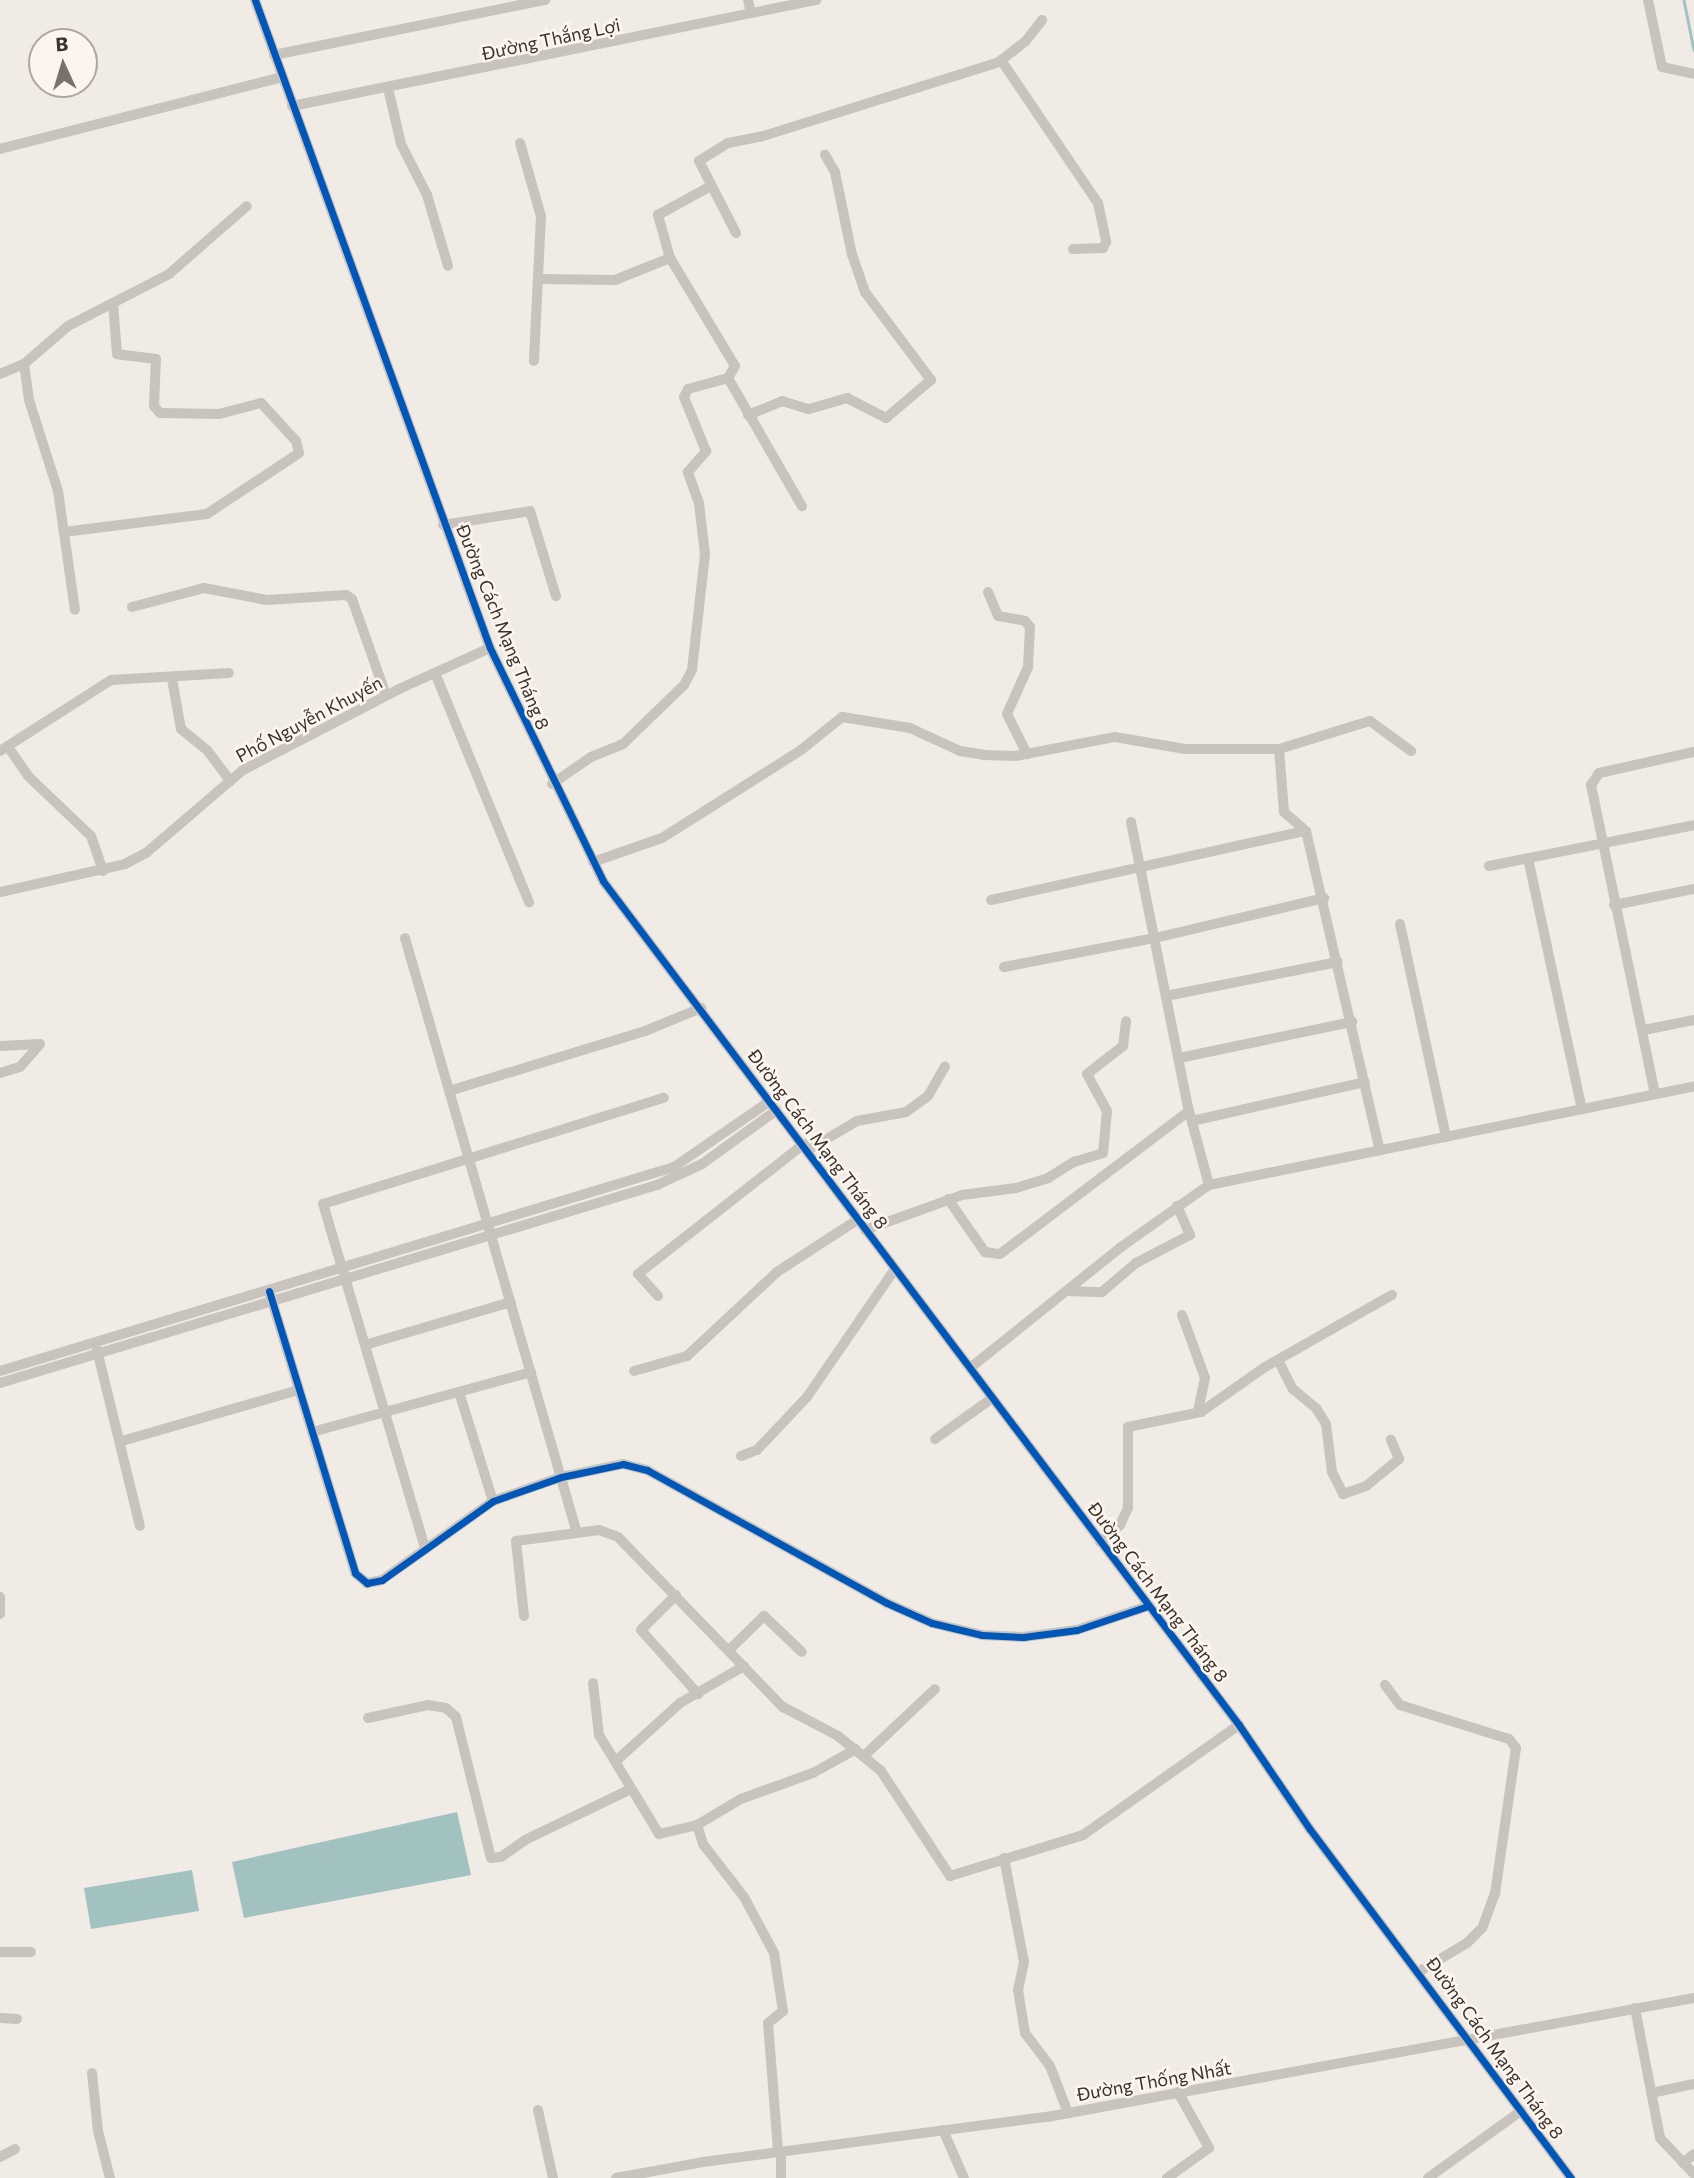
<!DOCTYPE html>
<meta charset="utf-8">
<style>
body{margin:0}
#map{position:relative;width:1694px;height:2178px;overflow:hidden;background:#f0ebe5;font-family:Commissioner,sans-serif}
div>[style]{position:absolute}
[style*='--x']{left:calc(var(--x)*1px);top:calc(var(--y)*1px);width:calc(var(--w)*1px);rotate:calc(var(--a)*1deg)}
.water>*{inset:0;background:#a1c2c1}
.stream>*{height:2.5px;margin:-1.25px;padding:0 1.25px;transform-origin:1.25px;border-radius:1.25px;background:#a1c2c1}
.minor>*{height:10px;margin:-5px;padding:0 5px;transform-origin:5px;border-radius:5px;background:#c9c3be}
.cycleway>*{height:7px;margin:-3.5px;padding:0 3.5px;transform-origin:3.5px;border-radius:3.5px;background:#0057b8}
span{translate:-50% -50%;white-space:nowrap;text-align:center;line-height:1.15;-webkit-text-stroke:5px #fbf5ee;paint-order:stroke}
.street-label{font-size:18px;color:#3b302b}
.north{position:absolute;left:28px;top:28px;width:70px;height:70px;box-sizing:border-box;background:#fbf5ee;border:2px solid #aea6a0;border-radius:50%;rotate:356deg;font-size:19px;font-weight:700;line-height:28px;text-align:center;color:#3b302b}
.north::after{content:'';display:block;margin:auto;width:24px;height:32px;background:#7a716c;clip-path:polygon(50% 0,100% 100%,50% 72%,0 100%)}
</style>
<div id="map">
<div class="water">
<i style="clip-path:polygon(457px 1812px,471px 1875px,244px 1918px,232px 1862px)"></i>
<i style="clip-path:polygon(192px 1870px,199px 1911px,91px 1929px,84px 1888px)"></i>
</div>
<div class="stream">
<i style="--x:1684;--y:0;--w:51;--a:78.7"></i>
</div>
<div class="minor">
<i style="--x:255;--y:0;--w:689;--a:70.07"></i>
<i style="--x:490;--y:648;--w:259;--a:64.1"></i>
<i style="--x:603;--y:881;--w:1057;--a:53"></i>
<i style="--x:1239;--y:1725;--w:125;--a:55.8"></i>
<i style="--x:1309;--y:1828;--w:437;--a:53.2"></i>
<i style="--x:748;--y:0;--w:13;--a:77"></i>
<i style="--x:1648;--y:0;--w:68;--a:78.2"></i>
<i style="--x:1662;--y:67;--w:33;--a:12"></i>
<i style="--x:274;--y:55;--w:277;--a:-11.5"></i>
<i style="--x:1001;--y:60;--w:173;--a:55.9"></i>
<i style="--x:1098;--y:203;--w:40;--a:78"></i>
<i style="--x:1106;--y:242;--w:7;--a:117"></i>
<i style="--x:1103;--y:248;--w:30;--a:178"></i>
<i style="--x:388;--y:88;--w:57;--a:76.9"></i>
<i style="--x:401;--y:144;--w:57;--a:63"></i>
<i style="--x:427;--y:195;--w:74;--a:73.5"></i>
<i style="--x:292;--y:106;--w:535;--a:-11.44"></i>
<i style="--x:520;--y:143;--w:76;--a:74"></i>
<i style="--x:541;--y:216;--w:145;--a:92.8"></i>
<i style="--x:0;--y:149;--w:291;--a:-14.3"></i>
<i style="--x:736;--y:233;--w:81;--a:-117.2"></i>
<i style="--x:699;--y:161;--w:34;--a:-32"></i>
<i style="--x:728;--y:143;--w:33;--a:-11"></i>
<i style="--x:760;--y:137;--w:250;--a:-17.4"></i>
<i style="--x:999;--y:62;--w:33;--a:-38"></i>
<i style="--x:1025;--y:42;--w:28;--a:-52"></i>
<i style="--x:541;--y:279;--w:74;--a:0.8"></i>
<i style="--x:615;--y:280;--w:59;--a:-21.8"></i>
<i style="--x:24;--y:364;--w:36;--a:82"></i>
<i style="--x:29;--y:400;--w:96;--a:72.3"></i>
<i style="--x:58;--y:491;--w:120;--a:81.9"></i>
<i style="--x:0;--y:374;--w:26;--a:-23"></i>
<i style="--x:24;--y:364;--w:58;--a:-40.8"></i>
<i style="--x:68;--y:326;--w:114;--a:-27.2"></i>
<i style="--x:169;--y:274;--w:103;--a:-41.1"></i>
<i style="--x:728;--y:378;--w:148;--a:60"></i>
<i style="--x:748;--y:415;--w:37;--a:-22"></i>
<i style="--x:782;--y:401;--w:28;--a:17"></i>
<i style="--x:809;--y:409;--w:40;--a:-16"></i>
<i style="--x:847;--y:398;--w:44;--a:27.1"></i>
<i style="--x:886;--y:418;--w:59;--a:-40.2"></i>
<i style="--x:931;--y:380;--w:110;--a:-126.9"></i>
<i style="--x:865;--y:292;--w:39;--a:-109"></i>
<i style="--x:852;--y:255;--w:85;--a:-101.6"></i>
<i style="--x:835;--y:172;--w:20;--a:-120"></i>
<i style="--x:443;--y:525;--w:88;--a:-9.1"></i>
<i style="--x:530;--y:511;--w:89;--a:73"></i>
<i style="--x:64;--y:532;--w:144;--a:-7.2"></i>
<i style="--x:207;--y:514;--w:110;--a:-33.5"></i>
<i style="--x:299;--y:453;--w:12;--a:-104"></i>
<i style="--x:296;--y:441;--w:52;--a:-132.6"></i>
<i style="--x:261;--y:403;--w:43;--a:165.3"></i>
<i style="--x:219;--y:414;--w:59;--a:-179"></i>
<i style="--x:160;--y:413;--w:9;--a:-131"></i>
<i style="--x:154;--y:406;--w:47;--a:-87.6"></i>
<i style="--x:156;--y:359;--w:39;--a:-173"></i>
<i style="--x:117;--y:354;--w:51;--a:-94.5"></i>
<i style="--x:988;--y:592;--w:26;--a:67"></i>
<i style="--x:998;--y:616;--w:27;--a:10"></i>
<i style="--x:1025;--y:621;--w:8;--a:50"></i>
<i style="--x:1030;--y:627;--w:40;--a:92.9"></i>
<i style="--x:1028;--y:667;--w:51;--a:114.1"></i>
<i style="--x:1007;--y:714;--w:45;--a:63.4"></i>
<i style="--x:132;--y:607;--w:74;--a:-14.8"></i>
<i style="--x:204;--y:588;--w:64;--a:10.8"></i>
<i style="--x:267;--y:600;--w:79;--a:-3.6"></i>
<i style="--x:346;--y:595;--w:7;--a:34"></i>
<i style="--x:352;--y:599;--w:102;--a:70.5"></i>
<i style="--x:435;--y:673;--w:248;--a:67.7"></i>
<i style="--x:172;--y:679;--w:51;--a:79.8"></i>
<i style="--x:181;--y:729;--w:33;--a:39"></i>
<i style="--x:207;--y:750;--w:39;--a:53"></i>
<i style="--x:8;--y:747;--w:35;--a:55"></i>
<i style="--x:28;--y:776;--w:87;--a:43.6"></i>
<i style="--x:91;--y:836;--w:37;--a:71"></i>
<i style="--x:1279;--y:749;--w:63;--a:85.5"></i>
<i style="--x:1284;--y:812;--w:29;--a:41"></i>
<i style="--x:1306;--y:831;--w:328;--a:77"></i>
<i style="--x:0;--y:751;--w:132;--a:-32.6"></i>
<i style="--x:111;--y:680;--w:118;--a:-3.4"></i>
<i style="--x:552;--y:784;--w:47;--a:-34.7"></i>
<i style="--x:591;--y:757;--w:35;--a:-22"></i>
<i style="--x:623;--y:744;--w:85;--a:-44"></i>
<i style="--x:684;--y:685;--w:17;--a:-62"></i>
<i style="--x:692;--y:670;--w:116;--a:-83.6"></i>
<i style="--x:705;--y:555;--w:52;--a:-96.6"></i>
<i style="--x:699;--y:503;--w:33;--a:-110"></i>
<i style="--x:688;--y:472;--w:28;--a:-49"></i>
<i style="--x:706;--y:451;--w:58;--a:-112.2"></i>
<i style="--x:684;--y:397;--w:9;--a:-63"></i>
<i style="--x:688;--y:389;--w:41;--a:-15.4"></i>
<i style="--x:728;--y:378;--w:14;--a:-60"></i>
<i style="--x:735;--y:366;--w:126;--a:-121"></i>
<i style="--x:670;--y:258;--w:45;--a:-105.6"></i>
<i style="--x:658;--y:215;--w:60;--a:-28.7"></i>
<i style="--x:1131;--y:822;--w:295;--a:78.7"></i>
<i style="--x:1189;--y:1111;--w:77;--a:74.9"></i>
<i style="--x:1528;--y:858;--w:257;--a:77.9"></i>
<i style="--x:593;--y:862;--w:73;--a:-19.2"></i>
<i style="--x:662;--y:838;--w:165;--a:-32.3"></i>
<i style="--x:801;--y:750;--w:53;--a:-38.8"></i>
<i style="--x:842;--y:717;--w:69;--a:9.2"></i>
<i style="--x:910;--y:728;--w:55;--a:24.7"></i>
<i style="--x:960;--y:751;--w:24;--a:9"></i>
<i style="--x:984;--y:755;--w:31;--a:2"></i>
<i style="--x:1015;--y:756;--w:102;--a:-10.8"></i>
<i style="--x:1115;--y:737;--w:71;--a:9.7"></i>
<i style="--x:1185;--y:749;--w:94;--a:0"></i>
<i style="--x:1279;--y:749;--w:95;--a:-17.1"></i>
<i style="--x:1370;--y:721;--w:51;--a:36.2"></i>
<i style="--x:1489;--y:866;--w:209;--a:-11.3"></i>
<i style="--x:0;--y:892;--w:128;--a:-12.6"></i>
<i style="--x:125;--y:864;--w:24;--a:-28"></i>
<i style="--x:146;--y:853;--w:128;--a:-40.6"></i>
<i style="--x:243;--y:770;--w:176;--a:-27.4"></i>
<i style="--x:399;--y:689;--w:100;--a:-24.3"></i>
<i style="--x:991;--y:900;--w:322;--a:-12.4"></i>
<i style="--x:1614;--y:905;--w:82;--a:-11.3"></i>
<i style="--x:1400;--y:924;--w:218;--a:77.8"></i>
<i style="--x:405;--y:938;--w:619;--a:73.88"></i>
<i style="--x:1004;--y:967;--w:154;--a:-10.9"></i>
<i style="--x:1155;--y:938;--w:174;--a:-13.3"></i>
<i style="--x:1166;--y:996;--w:175;--a:-11.2"></i>
<i style="--x:1644;--y:1030;--w:51;--a:-11.3"></i>
<i style="--x:0;--y:1046;--w:40;--a:-2.9"></i>
<i style="--x:1179;--y:1058;--w:177;--a:-11.8"></i>
<i style="--x:0;--y:1073;--w:21;--a:-17"></i>
<i style="--x:20;--y:1067;--w:30;--a:-49"></i>
<i style="--x:449;--y:1091;--w:205;--a:-17"></i>
<i style="--x:645;--y:1031;--w:61;--a:-22.3"></i>
<i style="--x:1655;--y:1094;--w:316;--a:-101.7"></i>
<i style="--x:1591;--y:785;--w:14;--a:-56"></i>
<i style="--x:1599;--y:773;--w:97;--a:-12.5"></i>
<i style="--x:1192;--y:1121;--w:177;--a:-12.7"></i>
<i style="--x:808;--y:1150;--w:57;--a:-30.6"></i>
<i style="--x:857;--y:1121;--w:50;--a:-10.4"></i>
<i style="--x:906;--y:1112;--w:27;--a:-36"></i>
<i style="--x:928;--y:1096;--w:34;--a:-60"></i>
<i style="--x:948;--y:1199;--w:65;--a:55.1"></i>
<i style="--x:985;--y:1252;--w:15;--a:8"></i>
<i style="--x:1000;--y:1254;--w:237;--a:-37.1"></i>
<i style="--x:865;--y:1230;--w:103;--a:-19.8"></i>
<i style="--x:962;--y:1195;--w:54;--a:-7.4"></i>
<i style="--x:1016;--y:1188;--w:34;--a:-17"></i>
<i style="--x:1048;--y:1178;--w:31;--a:-32"></i>
<i style="--x:1074;--y:1162;--w:30;--a:-17"></i>
<i style="--x:1103;--y:1153;--w:42;--a:-84.6"></i>
<i style="--x:1107;--y:1111;--w:42;--a:-118.4"></i>
<i style="--x:1087;--y:1074;--w:46;--a:-37.9"></i>
<i style="--x:1123;--y:1046;--w:25;--a:-83"></i>
<i style="--x:269;--y:1291;--w:295;--a:73"></i>
<i style="--x:355;--y:1573;--w:16;--a:40"></i>
<i style="--x:367;--y:1583;--w:15;--a:-11"></i>
<i style="--x:382;--y:1580;--w:136;--a:-35.4"></i>
<i style="--x:493;--y:1501;--w:72;--a:-19.4"></i>
<i style="--x:561;--y:1477;--w:63;--a:-11.8"></i>
<i style="--x:623;--y:1464;--w:25;--a:14"></i>
<i style="--x:647;--y:1470;--w:274;--a:29"></i>
<i style="--x:887;--y:1603;--w:49;--a:24"></i>
<i style="--x:932;--y:1623;--w:51;--a:13.5"></i>
<i style="--x:982;--y:1635;--w:41;--a:2.8"></i>
<i style="--x:1023;--y:1637;--w:54;--a:-7.4"></i>
<i style="--x:1077;--y:1630;--w:75;--a:-18.7"></i>
<i style="--x:1068;--y:1291;--w:34;--a:2"></i>
<i style="--x:1102;--y:1292;--w:45;--a:-40.5"></i>
<i style="--x:1136;--y:1263;--w:61;--a:-27.4"></i>
<i style="--x:1190;--y:1235;--w:32;--a:-114"></i>
<i style="--x:658;--y:1296;--w:30;--a:-132"></i>
<i style="--x:638;--y:1274;--w:211;--a:-38.1"></i>
<i style="--x:1182;--y:1315;--w:67;--a:69.9"></i>
<i style="--x:1205;--y:1378;--w:35;--a:102"></i>
<i style="--x:365;--y:1345;--w:152;--a:-16.4"></i>
<i style="--x:97;--y:1350;--w:181;--a:76.3"></i>
<i style="--x:1278;--y:1360;--w:33;--a:63"></i>
<i style="--x:1293;--y:1389;--w:30;--a:40"></i>
<i style="--x:1316;--y:1408;--w:19;--a:58"></i>
<i style="--x:1326;--y:1424;--w:48;--a:82.9"></i>
<i style="--x:1332;--y:1472;--w:25;--a:63"></i>
<i style="--x:1343;--y:1494;--w:24;--a:-19"></i>
<i style="--x:1366;--y:1486;--w:43;--a:-39.3"></i>
<i style="--x:1399;--y:1459;--w:21;--a:-113"></i>
<i style="--x:970;--y:1368;--w:193;--a:-38.7"></i>
<i style="--x:1121;--y:1247;--w:108;--a:-35.2"></i>
<i style="--x:1209;--y:1185;--w:495;--a:-11.5"></i>
<i style="--x:0;--y:1371;--w:704;--a:-16.84"></i>
<i style="--x:674;--y:1167;--w:116;--a:-34.5"></i>
<i style="--x:634;--y:1371;--w:55;--a:-15.8"></i>
<i style="--x:687;--y:1356;--w:123;--a:-43"></i>
<i style="--x:777;--y:1272;--w:95;--a:-33"></i>
<i style="--x:0;--y:1383;--w:686;--a:-16.77"></i>
<i style="--x:657;--y:1185;--w:50;--a:-25"></i>
<i style="--x:702;--y:1164;--w:92;--a:-35.8"></i>
<i style="--x:459;--y:1392;--w:114;--a:72.7"></i>
<i style="--x:312;--y:1432;--w:227;--a:-15.3"></i>
<i style="--x:935;--y:1439;--w:69;--a:-35.5"></i>
<i style="--x:122;--y:1441;--w:184;--a:-16.1"></i>
<i style="--x:741;--y:1456;--w:17;--a:-21"></i>
<i style="--x:757;--y:1450;--w:73;--a:-46.7"></i>
<i style="--x:807;--y:1397;--w:155;--a:-55.5"></i>
<i style="--x:1100;--y:1542;--w:26;--a:-40"></i>
<i style="--x:1120;--y:1525;--w:19;--a:-65"></i>
<i style="--x:1128;--y:1508;--w:81;--a:-90"></i>
<i style="--x:1128;--y:1427;--w:75;--a:-11.6"></i>
<i style="--x:1201;--y:1412;--w:78;--a:-35.1"></i>
<i style="--x:1265;--y:1367;--w:146;--a:-29.6"></i>
<i style="--x:425;--y:1548;--w:359;--a:-106.5"></i>
<i style="--x:323;--y:1204;--w:357;--a:-17.3"></i>
<i style="--x:676;--y:1595;--w:49;--a:135"></i>
<i style="--x:641;--y:1630;--w:86;--a:48.3"></i>
<i style="--x:0;--y:1597;--w:17;--a:90"></i>
<i style="--x:524;--y:1616;--w:75;--a:-96.1"></i>
<i style="--x:516;--y:1541;--w:84;--a:-7.5"></i>
<i style="--x:599;--y:1530;--w:20;--a:20"></i>
<i style="--x:618;--y:1537;--w:237;--a:45.9"></i>
<i style="--x:783;--y:1707;--w:62;--a:27.8"></i>
<i style="--x:838;--y:1736;--w:55;--a:39.1"></i>
<i style="--x:881;--y:1771;--w:126;--a:56.7"></i>
<i style="--x:950;--y:1876;--w:139;--a:-17.1"></i>
<i style="--x:1083;--y:1835;--w:191;--a:-35.2"></i>
<i style="--x:729;--y:1650;--w:49;--a:-44.2"></i>
<i style="--x:764;--y:1616;--w:52;--a:43.5"></i>
<i style="--x:593;--y:1683;--w:52;--a:83.4"></i>
<i style="--x:599;--y:1735;--w:116;--a:58.8"></i>
<i style="--x:659;--y:1834;--w:39;--a:-13"></i>
<i style="--x:697;--y:1825;--w:51;--a:-30.6"></i>
<i style="--x:741;--y:1799;--w:77;--a:-19.9"></i>
<i style="--x:813;--y:1773;--w:49;--a:-29.2"></i>
<i style="--x:1385;--y:1685;--w:25;--a:53"></i>
<i style="--x:1400;--y:1705;--w:114;--a:17.3"></i>
<i style="--x:1509;--y:1739;--w:11;--a:52"></i>
<i style="--x:1516;--y:1748;--w:147;--a:98.2"></i>
<i style="--x:1495;--y:1893;--w:37;--a:110"></i>
<i style="--x:1482;--y:1928;--w:21;--a:135"></i>
<i style="--x:1467;--y:1943;--w:55;--a:149.2"></i>
<i style="--x:368;--y:1718;--w:61;--a:-12.2"></i>
<i style="--x:428;--y:1705;--w:18;--a:9"></i>
<i style="--x:446;--y:1708;--w:13;--a:42"></i>
<i style="--x:456;--y:1717;--w:145;--a:76.1"></i>
<i style="--x:491;--y:1858;--w:10;--a:-6"></i>
<i style="--x:501;--y:1857;--w:29;--a:-35"></i>
<i style="--x:525;--y:1840;--w:115;--a:-25.7"></i>
<i style="--x:865;--y:1755;--w:96;--a:-43.3"></i>
<i style="--x:616;--y:1761;--w:86;--a:-42.2"></i>
<i style="--x:680;--y:1703;--w:74;--a:-30"></i>
<i style="--x:697;--y:1825;--w:20;--a:72"></i>
<i style="--x:703;--y:1844;--w:67;--a:52.3"></i>
<i style="--x:744;--y:1897;--w:64;--a:61.8"></i>
<i style="--x:774;--y:1953;--w:59;--a:81.2"></i>
<i style="--x:783;--y:2011;--w:19;--a:141"></i>
<i style="--x:768;--y:2023;--w:128;--a:85.5"></i>
<i style="--x:1004;--y:1858;--w:106;--a:79.1"></i>
<i style="--x:1024;--y:1962;--w:29;--a:102"></i>
<i style="--x:1018;--y:1990;--w:44;--a:80.8"></i>
<i style="--x:1025;--y:2033;--w:41;--a:52.9"></i>
<i style="--x:1050;--y:2066;--w:50;--a:69"></i>
<i style="--x:0;--y:1952;--w:31;--a:0"></i>
<i style="--x:1635;--y:2008;--w:132;--a:79.1"></i>
<i style="--x:1660;--y:2138;--w:50;--a:46.6"></i>
<i style="--x:0;--y:2018;--w:17;--a:3"></i>
<i style="--x:92;--y:2073;--w:58;--a:84.1"></i>
<i style="--x:98;--y:2131;--w:49;--a:75.7"></i>
<i style="--x:1651;--y:2093;--w:44;--a:-11.8"></i>
<i style="--x:538;--y:2110;--w:70;--a:77.6"></i>
<i style="--x:943;--y:2130;--w:52;--a:66.4"></i>
<i style="--x:781;--y:2151;--w:27;--a:90"></i>
<i style="--x:0;--y:2157;--w:17;--a:-28"></i>
<i style="--x:1683;--y:2163;--w:14;--a:-39"></i>
<i style="--x:616;--y:2178;--w:88;--a:-10.4"></i>
<i style="--x:703;--y:2162;--w:347;--a:-7.5"></i>
<i style="--x:1047;--y:2117;--w:658;--a:-10.42"></i>
<i style="--x:1167;--y:2178;--w:52;--a:-35.5"></i>
<i style="--x:1209;--y:2148;--w:64;--a:-119"></i>
<i style="--x:1428;--y:2178;--w:115;--a:-35.8"></i>
</div>
<div class="cycleway">
<i style="--x:255;--y:0;--w:689;--a:70.07"></i>
<i style="--x:490;--y:648;--w:259;--a:64.1"></i>
<i style="--x:603;--y:881;--w:1057;--a:53"></i>
<i style="--x:1239;--y:1725;--w:125;--a:55.8"></i>
<i style="--x:1309;--y:1828;--w:437;--a:53.2"></i>
<i style="--x:269;--y:1291;--w:295;--a:73"></i>
<i style="--x:355;--y:1573;--w:16;--a:40"></i>
<i style="--x:367;--y:1583;--w:15;--a:-11"></i>
<i style="--x:382;--y:1580;--w:136;--a:-35.4"></i>
<i style="--x:493;--y:1501;--w:72;--a:-19.4"></i>
<i style="--x:561;--y:1477;--w:63;--a:-11.8"></i>
<i style="--x:623;--y:1464;--w:25;--a:14"></i>
<i style="--x:647;--y:1470;--w:274;--a:29"></i>
<i style="--x:887;--y:1603;--w:49;--a:24"></i>
<i style="--x:932;--y:1623;--w:51;--a:13.5"></i>
<i style="--x:982;--y:1635;--w:41;--a:2.8"></i>
<i style="--x:1023;--y:1637;--w:54;--a:-7.4"></i>
<i style="--x:1077;--y:1630;--w:75;--a:-18.7"></i>
</div>
<div class="street-label">
<span style="left:551px;top:39px;rotate:-12deg">Đường Thắng Lợi</span>
<span style="left:503px;top:627px;rotate:68deg">Đường Cách Mạng Tháng 8</span>
<span style="left:309px;top:719px;rotate:-28deg">Phố Nguyễn Khuyến</span>
<span style="left:818px;top:1139px;rotate:53deg">Đường Cách Mạng Tháng 8</span>
<span style="left:1158px;top:1592px;rotate:53deg">Đường Cách Mạng Tháng 8</span>
<span style="left:1495px;top:2048px;rotate:54deg">Đường Cách Mạng Tháng 8</span>
<span style="left:1154px;top:2081px;rotate:-10deg">Đường Thống Nhất</span>
</div>
<div class="north">B</div>
</div>
